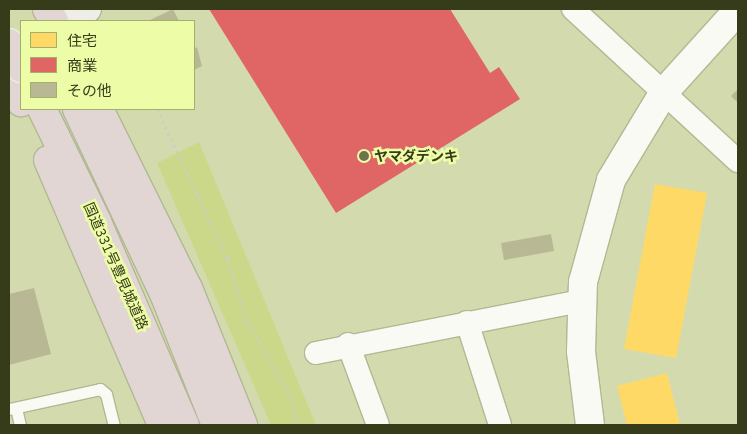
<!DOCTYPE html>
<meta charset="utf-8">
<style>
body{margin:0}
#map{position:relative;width:747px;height:434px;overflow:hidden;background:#d3dbae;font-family:"IBM Plex Sans","Noto Sans JP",sans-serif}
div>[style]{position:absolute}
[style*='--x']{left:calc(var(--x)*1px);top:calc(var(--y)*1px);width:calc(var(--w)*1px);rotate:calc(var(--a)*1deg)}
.green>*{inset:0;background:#cbd88a}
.homes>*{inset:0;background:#ffd966}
.shops>*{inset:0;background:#e06666}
.building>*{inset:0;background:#b9b894}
.path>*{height:3px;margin-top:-1.5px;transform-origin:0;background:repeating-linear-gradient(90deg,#cdcfc2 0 2.5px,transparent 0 6.5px)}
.roads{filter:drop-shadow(1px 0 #b1b893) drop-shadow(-1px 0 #b1b893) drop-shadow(0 1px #b1b893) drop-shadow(0 -1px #b1b893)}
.service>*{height:11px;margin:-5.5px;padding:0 5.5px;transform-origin:5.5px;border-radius:5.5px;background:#f8faf3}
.minor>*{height:22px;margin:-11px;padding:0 11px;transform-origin:11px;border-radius:11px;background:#f8faf3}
.tertiary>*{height:28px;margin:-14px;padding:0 14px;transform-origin:14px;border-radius:14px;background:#f8faf3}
.secondary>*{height:28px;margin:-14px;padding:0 14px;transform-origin:14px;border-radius:14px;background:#efede8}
.trunk>*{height:28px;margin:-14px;padding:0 14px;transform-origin:14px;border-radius:14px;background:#e2d6d5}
.bridges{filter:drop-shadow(1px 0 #ebefdb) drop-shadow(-1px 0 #ebefdb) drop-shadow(0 1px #ebefdb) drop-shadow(0 -1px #ebefdb)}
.trunk-bridge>*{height:28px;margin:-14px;padding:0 14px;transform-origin:14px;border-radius:14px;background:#e2d6d5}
.dots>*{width:14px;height:14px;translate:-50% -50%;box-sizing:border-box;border:2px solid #edfda7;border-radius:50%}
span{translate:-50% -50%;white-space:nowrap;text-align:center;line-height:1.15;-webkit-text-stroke:5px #edfda7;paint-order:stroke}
.poi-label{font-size:14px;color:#363b19;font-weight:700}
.left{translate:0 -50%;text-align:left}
.street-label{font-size:14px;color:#363b19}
.frame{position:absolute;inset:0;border:10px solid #363b19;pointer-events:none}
.legend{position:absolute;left:20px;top:20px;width:175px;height:90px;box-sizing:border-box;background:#edfda7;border:1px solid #a4af6e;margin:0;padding:6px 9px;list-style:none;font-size:15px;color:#363b19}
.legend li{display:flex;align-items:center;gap:10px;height:25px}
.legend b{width:25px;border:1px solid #a4af6e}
</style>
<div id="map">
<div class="green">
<i style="clip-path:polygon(199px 142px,316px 425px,271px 425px,157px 163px)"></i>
</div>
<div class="homes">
<i style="clip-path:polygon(655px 184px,707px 193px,676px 358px,624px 349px)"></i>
<i style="clip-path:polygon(667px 373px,680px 425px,627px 425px,617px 386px)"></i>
</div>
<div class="shops">
<i style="clip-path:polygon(209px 9px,450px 9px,490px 73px,499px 67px,520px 99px,336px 213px)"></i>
</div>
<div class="building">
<i style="clip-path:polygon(173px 9px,179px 21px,148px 21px)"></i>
<i style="clip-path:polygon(197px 47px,202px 66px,194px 70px,194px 49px)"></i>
<i style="clip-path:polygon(738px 89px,738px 103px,731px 96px)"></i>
<i style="clip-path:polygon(551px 234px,554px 251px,504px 260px,501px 243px)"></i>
<i style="clip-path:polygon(34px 288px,51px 354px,9px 365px,9px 294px)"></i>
</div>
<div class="path">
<i style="--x:157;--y:109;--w:165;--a:64.8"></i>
<i style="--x:227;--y:258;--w:64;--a:72.7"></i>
<i style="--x:246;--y:319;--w:91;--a:60.3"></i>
<i style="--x:291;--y:398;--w:28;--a:75"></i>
</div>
<div class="roads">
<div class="service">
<i style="--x:16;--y:408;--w:17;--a:77"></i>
<i style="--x:9;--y:409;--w:93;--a:-12.4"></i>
<i style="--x:100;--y:389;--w:8;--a:40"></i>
<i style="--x:106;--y:394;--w:32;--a:76"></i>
</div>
<div class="minor">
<i style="--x:573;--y:9;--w:224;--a:42.7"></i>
<i style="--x:467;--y:322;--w:108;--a:72.2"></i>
<i style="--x:348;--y:344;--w:86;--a:69.7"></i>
<i style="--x:316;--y:353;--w:271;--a:-11.1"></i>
</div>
<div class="tertiary">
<i style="--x:590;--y:425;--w:74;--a:-97"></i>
<i style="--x:581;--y:352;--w:70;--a:-88.4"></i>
<i style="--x:583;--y:282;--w:106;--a:-74.6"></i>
<i style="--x:611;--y:180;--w:103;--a:-58.9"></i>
<i style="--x:664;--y:92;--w:110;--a:-47.9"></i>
</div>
<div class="secondary">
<i style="--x:63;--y:21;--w:27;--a:-27"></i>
</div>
<div class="trunk">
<i style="--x:47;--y:9;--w:14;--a:60"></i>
<i style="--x:9;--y:76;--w:29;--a:65"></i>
<i style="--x:42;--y:109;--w:126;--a:64"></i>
<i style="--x:97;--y:222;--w:221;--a:66.6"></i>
<i style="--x:77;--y:109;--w:207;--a:64.8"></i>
<i style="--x:165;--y:296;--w:139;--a:68.4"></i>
<i style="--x:99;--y:109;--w:200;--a:63.6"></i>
<i style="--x:188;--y:288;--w:148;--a:68.1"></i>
<i style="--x:48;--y:160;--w:288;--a:66.7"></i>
</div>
</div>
<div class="bridges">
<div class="trunk-bridge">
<i style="--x:9;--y:43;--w:28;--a:64"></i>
</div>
</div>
<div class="dots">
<i style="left:364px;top:156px;background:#6d734d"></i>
</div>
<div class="poi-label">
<span class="left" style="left:374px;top:156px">ヤマダデンキ</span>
</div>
<div class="street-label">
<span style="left:116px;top:266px;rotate:66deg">国道331号豊見城道路</span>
</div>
<div class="frame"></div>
<ul class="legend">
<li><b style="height:14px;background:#ffd966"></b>住宅</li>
<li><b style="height:14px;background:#e06666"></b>商業</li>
<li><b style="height:14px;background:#b9b894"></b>その他</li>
</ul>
</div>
